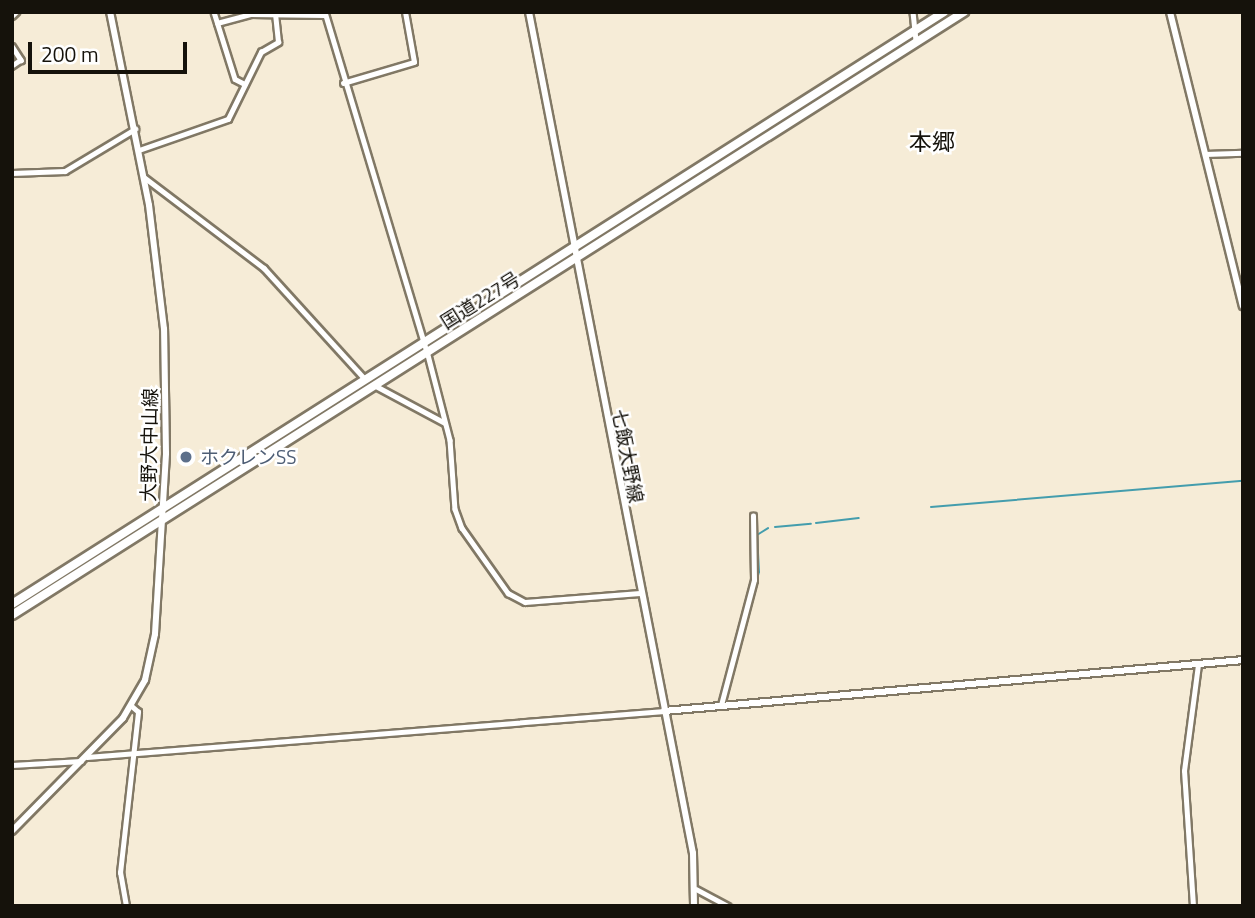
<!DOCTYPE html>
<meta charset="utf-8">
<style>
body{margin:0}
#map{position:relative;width:1255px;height:918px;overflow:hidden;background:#f6ecd7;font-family:"Titillium Web","Noto Sans JP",sans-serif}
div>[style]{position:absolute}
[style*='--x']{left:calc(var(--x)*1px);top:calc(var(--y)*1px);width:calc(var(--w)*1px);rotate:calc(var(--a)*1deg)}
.stream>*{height:2px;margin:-1px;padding:0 1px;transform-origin:1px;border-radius:1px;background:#449dad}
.roads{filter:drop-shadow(2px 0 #817865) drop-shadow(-2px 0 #817865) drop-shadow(0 2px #817865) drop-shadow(0 -2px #817865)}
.street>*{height:4.5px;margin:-2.25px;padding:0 2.25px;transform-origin:2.25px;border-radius:2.25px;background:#fff}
.secondary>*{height:6px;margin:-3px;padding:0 3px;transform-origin:3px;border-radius:3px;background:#fff}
.highway>*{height:8px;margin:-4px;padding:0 4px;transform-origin:4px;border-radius:4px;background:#fff}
.dots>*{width:19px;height:19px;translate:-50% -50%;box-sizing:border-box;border:4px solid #fff;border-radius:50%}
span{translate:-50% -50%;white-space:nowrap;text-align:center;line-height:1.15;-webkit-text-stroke:5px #fff;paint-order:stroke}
.street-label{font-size:19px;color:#15120b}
.service-label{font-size:19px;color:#4e5e75}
.left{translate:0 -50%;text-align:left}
.quarter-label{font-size:23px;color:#15120b}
.frame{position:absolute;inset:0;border:14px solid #15120b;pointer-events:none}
.scale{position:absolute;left:28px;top:42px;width:159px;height:32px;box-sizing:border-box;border:4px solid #15120b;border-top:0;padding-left:9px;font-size:21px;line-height:24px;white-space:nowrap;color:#15120b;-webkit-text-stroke:5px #fff;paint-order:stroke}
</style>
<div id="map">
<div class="stream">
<i style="--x:931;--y:507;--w:313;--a:-4.8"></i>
<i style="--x:816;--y:523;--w:43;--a:-6.6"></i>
<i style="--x:775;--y:527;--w:36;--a:-5"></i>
<i style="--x:744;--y:626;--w:56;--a:-74.5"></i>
<i style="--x:759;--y:572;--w:37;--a:-93"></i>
<i style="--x:757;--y:535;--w:13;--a:-32"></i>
</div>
<div class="roads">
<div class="street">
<i style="--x:214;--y:12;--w:70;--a:72.6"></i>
<i style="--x:235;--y:79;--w:11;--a:27"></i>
<i style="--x:325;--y:12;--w:354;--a:73.3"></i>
<i style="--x:427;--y:351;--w:92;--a:75.5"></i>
<i style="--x:450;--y:440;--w:69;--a:85.9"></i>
<i style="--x:455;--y:509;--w:20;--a:70"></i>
<i style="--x:462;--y:528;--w:80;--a:54.7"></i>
<i style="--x:508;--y:593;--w:19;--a:28"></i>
<i style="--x:525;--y:602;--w:115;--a:-4.5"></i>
<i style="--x:913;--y:12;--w:30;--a:84"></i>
<i style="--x:217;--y:23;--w:35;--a:-15"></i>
<i style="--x:251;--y:14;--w:74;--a:0.8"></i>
<i style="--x:12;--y:46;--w:17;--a:57"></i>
<i style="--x:21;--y:60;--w:11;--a:146"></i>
<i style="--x:343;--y:83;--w:74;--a:-16.5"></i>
<i style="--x:414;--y:62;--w:51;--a:-100.2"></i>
<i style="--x:139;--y:150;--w:94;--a:-19.2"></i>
<i style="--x:228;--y:119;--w:75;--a:-63.8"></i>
<i style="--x:261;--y:52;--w:20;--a:-30"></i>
<i style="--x:278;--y:42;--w:30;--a:-96"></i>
<i style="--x:1205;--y:154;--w:38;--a:-2"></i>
<i style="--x:12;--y:173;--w:53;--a:-2.2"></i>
<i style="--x:65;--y:171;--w:82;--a:-31"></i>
<i style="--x:144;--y:177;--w:151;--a:37.2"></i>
<i style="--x:264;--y:268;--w:150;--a:47.7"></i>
<i style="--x:376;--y:386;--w:78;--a:28.2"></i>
<i style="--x:721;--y:705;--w:129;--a:-75.2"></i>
<i style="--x:754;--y:580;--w:64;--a:-90.9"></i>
<i style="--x:87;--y:757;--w:579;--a:-4.56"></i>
<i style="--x:12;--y:765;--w:69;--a:-3.3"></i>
<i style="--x:696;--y:889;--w:36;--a:28"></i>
<i style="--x:126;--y:906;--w:34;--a:-100"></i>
<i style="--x:120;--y:873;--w:162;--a:-83.6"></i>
<i style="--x:138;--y:712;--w:9;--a:-139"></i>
<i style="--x:1193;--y:906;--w:135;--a:-93.8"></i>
<i style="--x:1184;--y:771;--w:108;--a:-82.5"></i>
</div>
<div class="secondary">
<i style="--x:529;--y:12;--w:857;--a:78.97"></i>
<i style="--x:693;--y:853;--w:53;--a:88.9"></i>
<i style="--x:1170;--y:12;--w:303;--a:76.1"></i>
<i style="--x:12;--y:16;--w:6;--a:-45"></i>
<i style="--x:664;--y:711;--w:581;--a:-5.03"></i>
<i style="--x:12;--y:831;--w:158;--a:-45.5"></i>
<i style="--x:123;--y:718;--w:44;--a:-59.9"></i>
<i style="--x:145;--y:680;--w:47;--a:-77.7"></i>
<i style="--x:155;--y:634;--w:181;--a:-86.5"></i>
<i style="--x:166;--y:453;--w:124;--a:-90.9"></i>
<i style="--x:164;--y:329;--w:125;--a:-96.9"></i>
<i style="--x:149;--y:205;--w:197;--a:-101.4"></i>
</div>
<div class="highway">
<i style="--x:12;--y:604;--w:1104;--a:-32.42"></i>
<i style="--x:12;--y:615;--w:1127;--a:-32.35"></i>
</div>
</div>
<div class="dots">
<i style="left:186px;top:457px;background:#5c6f8a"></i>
</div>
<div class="street-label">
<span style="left:480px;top:300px;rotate:-32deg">国道227号</span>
<span style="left:149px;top:445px;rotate:-89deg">大野大中山線</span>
<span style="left:628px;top:456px;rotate:79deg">七飯大野線</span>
</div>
<div class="service-label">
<span class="left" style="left:200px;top:457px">ホクレンSS</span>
</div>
<div class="quarter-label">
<span style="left:932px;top:142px">本郷</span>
</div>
<div class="frame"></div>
<div class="scale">200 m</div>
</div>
